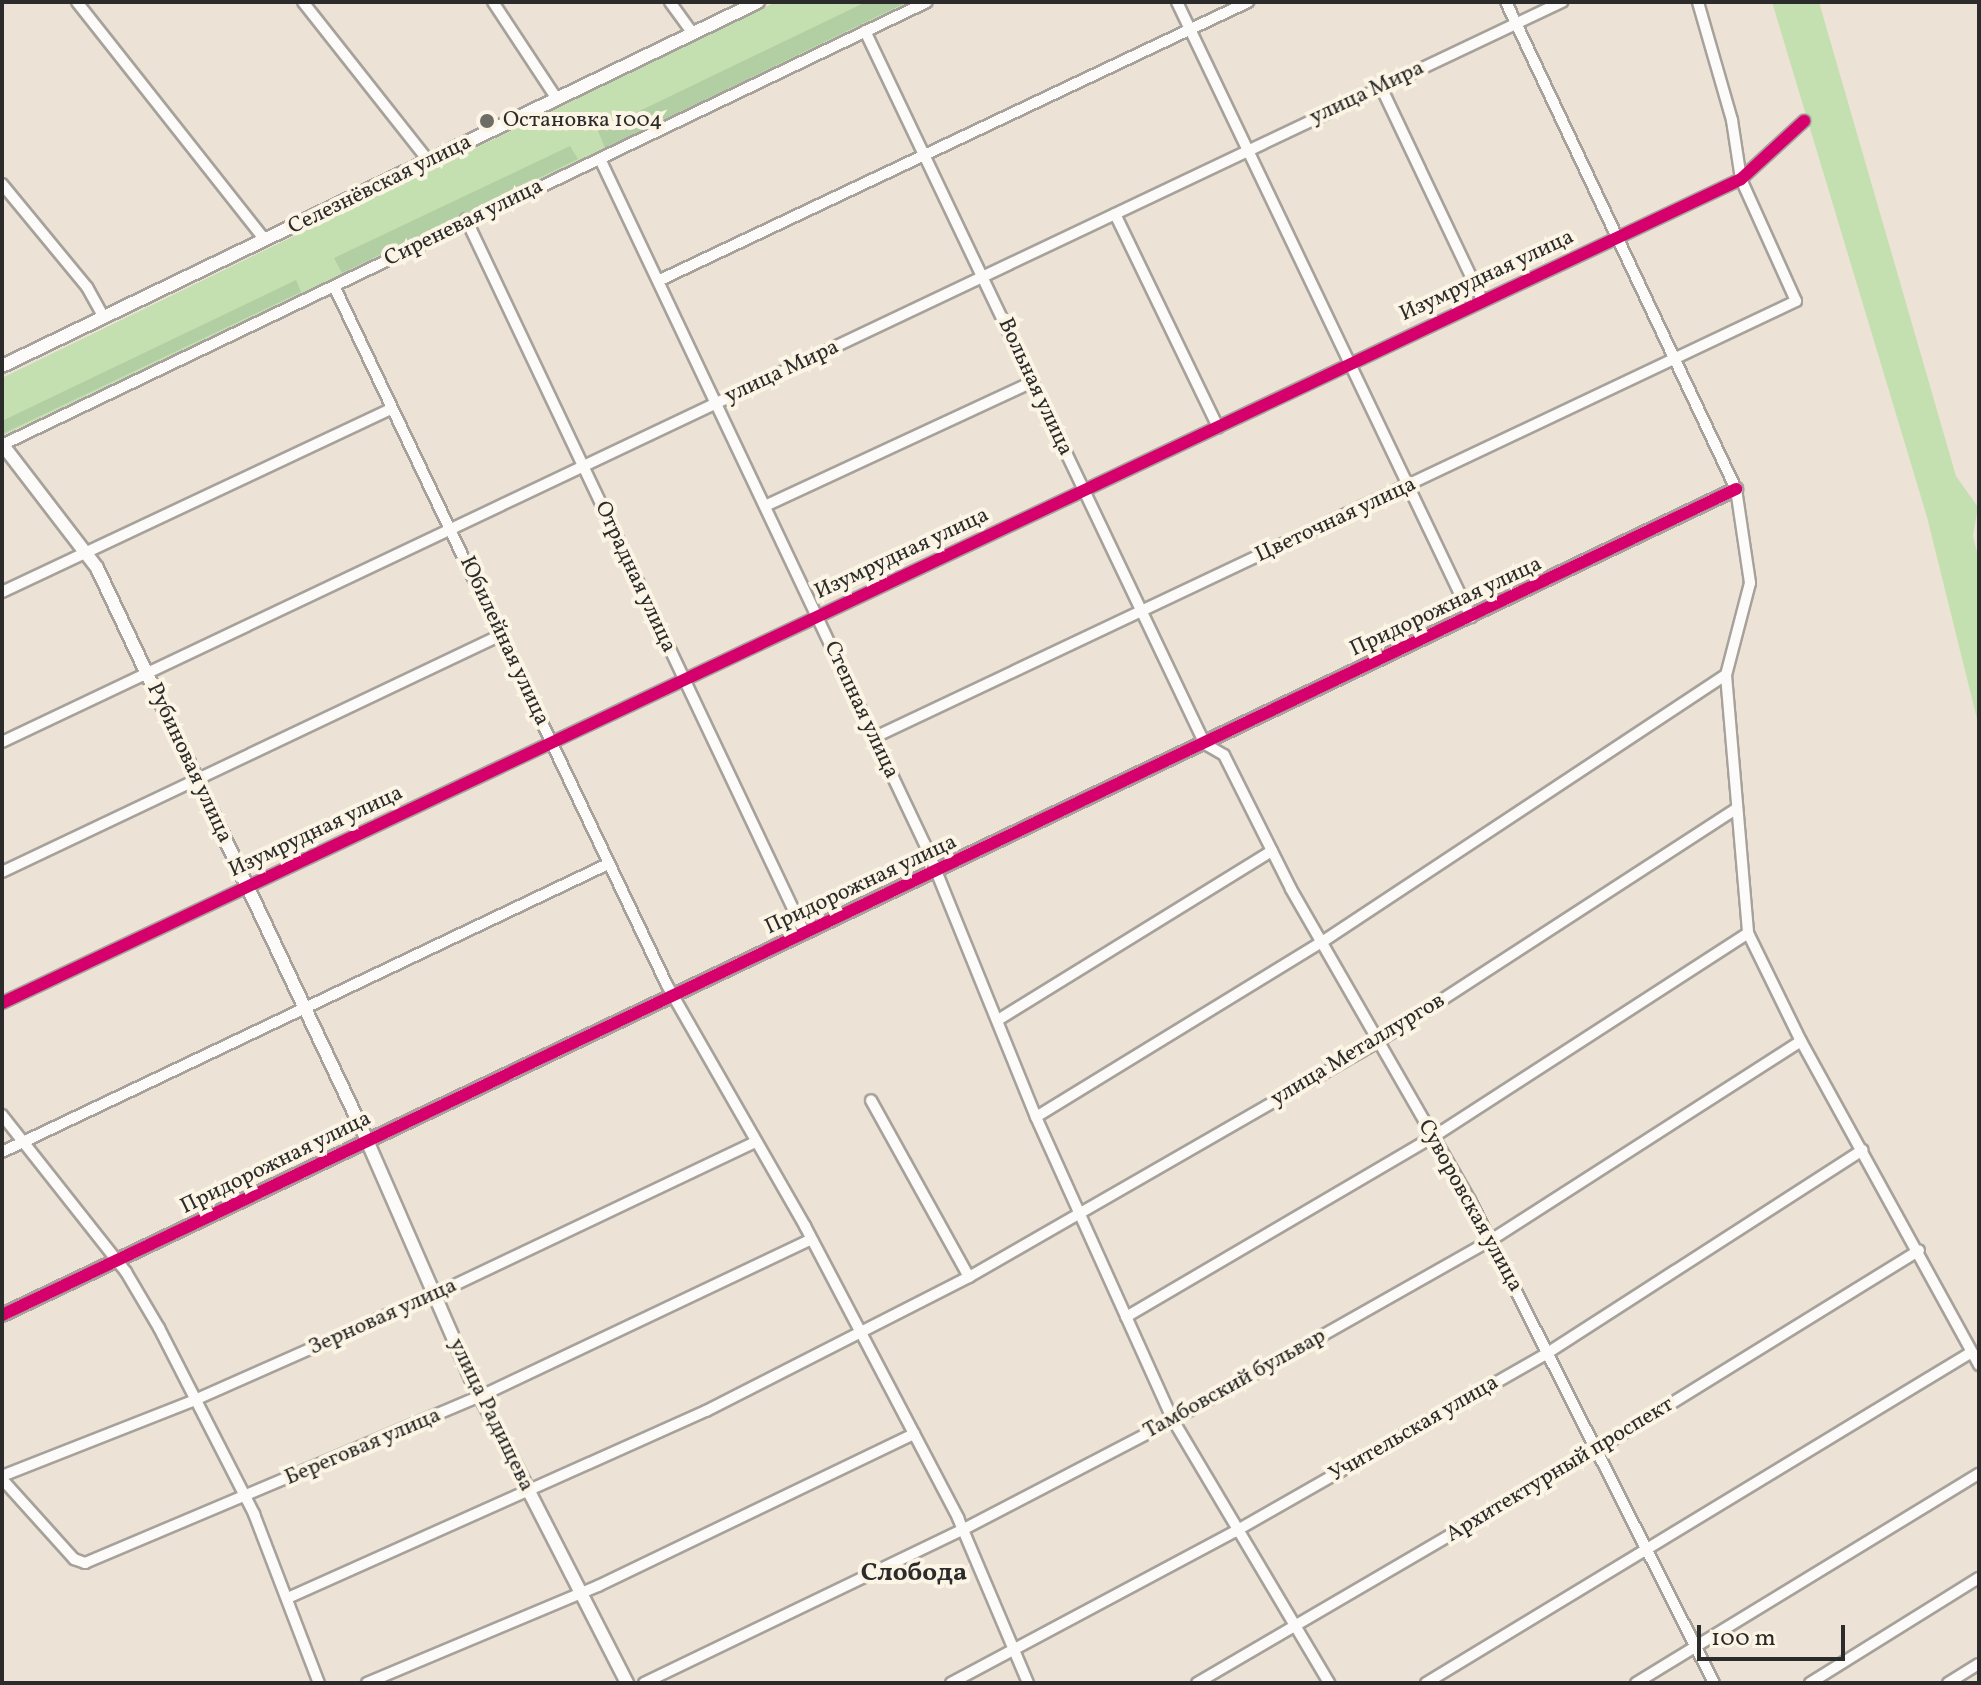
<!DOCTYPE html>
<meta charset="utf-8">
<style>
body{margin:0}
#map{position:relative;width:1981px;height:1685px;overflow:hidden;background:#ece3d6;font-family:Vollkorn,serif}
div>[style]{position:absolute}
[style*='--x']{left:calc(var(--x)*1px);top:calc(var(--y)*1px);width:calc(var(--w)*1px);rotate:calc(var(--a)*1deg)}
.green>*{inset:0;background:#c4e0b0}
.forest>*{inset:0;background:#b2cea3}
.roads{filter:drop-shadow(2px 0 #a6a19a) drop-shadow(-2px 0 #a6a19a) drop-shadow(0 2px #a6a19a) drop-shadow(0 -2px #a6a19a)}
.minor>*{height:10px;margin:-5px;padding:0 5px;transform-origin:5px;border-radius:5px;background:#fcfbf9}
.tertiary>*{height:12px;margin:-6px;padding:0 6px;transform-origin:6px;border-radius:6px;background:#fcfbf9}
.cycleway>*{height:12px;margin:-6px;padding:0 6px;transform-origin:6px;border-radius:6px;background:#d6006c}
.dots>*{width:22px;height:22px;translate:-50% -50%;box-sizing:border-box;border:4px solid #fcf5e5;border-radius:50%}
span{translate:-50% -50%;white-space:nowrap;text-align:center;line-height:1.15;-webkit-text-stroke:8px #fcf5e5;paint-order:stroke}
.street-label{font-size:22px;color:#2b2b2b}
.poi-label{font-size:22px;color:#2b2b2b}
.left{translate:0 -50%;text-align:left}
.quarter-label{font-size:26px;color:#2b2b2b;font-weight:700}
.frame{position:absolute;inset:0;border:4px solid #2b2b2b;pointer-events:none}
.scale{position:absolute;left:1697px;top:1625px;width:148px;height:36px;box-sizing:border-box;border:4px solid #2b2b2b;border-top:0;padding-left:10px;font-size:24px;line-height:28px;white-space:nowrap;color:#2b2b2b;-webkit-text-stroke:6px #fcf5e5;paint-order:stroke}
</style>
<div id="map">
<div class="green">
<i style="clip-path:polygon(776px 2px,918px 2px,2px 436px,2px 378px)"></i>
<i style="clip-path:polygon(1772px 2px,1819px 2px,1956px 476px,1978px 507px,1973px 536px,1979px 560px,1979px 727px,1927px 517px)"></i>
</div>
<div class="forest">
<i style="clip-path:polygon(866px 2px,907px 2px,605px 148px,598px 131px)"></i>
<i style="clip-path:polygon(570px 146px,578px 159px,342px 273px,334px 258px)"></i>
<i style="clip-path:polygon(296px 280px,301px 292px,2px 434px,2px 421px)"></i>
</div>
<div class="roads">
<div class="minor">
<i style="--x:77;--y:2;--w:303;--a:51.7"></i>
<i style="--x:303;--y:2;--w:201;--a:51.7"></i>
<i style="--x:493;--y:2;--w:116;--a:56.6"></i>
<i style="--x:670;--y:2;--w:39;--a:54"></i>
<i style="--x:1177;--y:2;--w:682;--a:64.45"></i>
<i style="--x:1506;--y:2;--w:539;--a:64.72"></i>
<i style="--x:1736;--y:489;--w:95;--a:81.5"></i>
<i style="--x:1750;--y:583;--w:95;--a:104.6"></i>
<i style="--x:1726;--y:675;--w:259;--a:85.1"></i>
<i style="--x:1748;--y:933;--w:120;--a:63.9"></i>
<i style="--x:1801;--y:1041;--w:370;--a:61.2"></i>
<i style="--x:865;--y:31;--w:790;--a:64.51"></i>
<i style="--x:1205;--y:744;--w:22;--a:30"></i>
<i style="--x:1224;--y:755;--w:150;--a:63.4"></i>
<i style="--x:1291;--y:889;--w:359;--a:60.1"></i>
<i style="--x:1470;--y:1200;--w:541;--a:63.2"></i>
<i style="--x:1381;--y:87;--w:236;--a:64.6"></i>
<i style="--x:600;--y:159;--w:766;--a:64.64"></i>
<i style="--x:928;--y:851;--w:287;--a:67.9"></i>
<i style="--x:1036;--y:1117;--w:333;--a:65.7"></i>
<i style="--x:1173;--y:1420;--w:306;--a:59.3"></i>
<i style="--x:2;--y:184;--w:134;--a:50.5"></i>
<i style="--x:87;--y:287;--w:35;--a:61"></i>
<i style="--x:1115;--y:214;--w:237;--a:64.2"></i>
<i style="--x:466;--y:219;--w:791;--a:64.63"></i>
<i style="--x:658;--y:281;--w:653;--a:-25.31"></i>
<i style="--x:334;--y:286;--w:774;--a:64.53"></i>
<i style="--x:667;--y:985;--w:278;--a:60.2"></i>
<i style="--x:805;--y:1226;--w:330;--a:62.3"></i>
<i style="--x:958;--y:1518;--w:179;--a:67"></i>
<i style="--x:4;--y:444;--w:1023;--a:-25.59"></i>
<i style="--x:765;--y:506;--w:294;--a:-24.9"></i>
<i style="--x:2;--y:592;--w:430;--a:-25.2"></i>
<i style="--x:875;--y:737;--w:1019;--a:-25.33"></i>
<i style="--x:1796;--y:301;--w:134;--a:-114.3"></i>
<i style="--x:1741;--y:179;--w:60;--a:-98.7"></i>
<i style="--x:1732;--y:120;--w:123;--a:-106.1"></i>
<i style="--x:2;--y:742;--w:1727;--a:-25.38"></i>
<i style="--x:2;--y:872;--w:552;--a:-25.41"></i>
<i style="--x:2;--y:1003;--w:1924;--a:-25.35"></i>
<i style="--x:1741;--y:179;--w:86;--a:-42.6"></i>
<i style="--x:998;--y:1020;--w:322;--a:-31.7"></i>
<i style="--x:2;--y:1115;--w:200;--a:51.7"></i>
<i style="--x:126;--y:1272;--w:65;--a:59.5"></i>
<i style="--x:159;--y:1328;--w:209;--a:62.9"></i>
<i style="--x:254;--y:1514;--w:181;--a:69"></i>
<i style="--x:1036;--y:1117;--w:335;--a:-31.5"></i>
<i style="--x:1322;--y:942;--w:484;--a:-33.5"></i>
<i style="--x:2;--y:1152;--w:671;--a:-25.42"></i>
<i style="--x:969;--y:1277;--w:471;--a:-29.9"></i>
<i style="--x:1377;--y:1042;--w:429;--a:-33"></i>
<i style="--x:1126;--y:1317;--w:356;--a:-30.4"></i>
<i style="--x:1433;--y:1137;--w:375;--a:-32.9"></i>
<i style="--x:2;--y:1476;--w:210;--a:-21.5"></i>
<i style="--x:197;--y:1399;--w:274;--a:-23.9"></i>
<i style="--x:448;--y:1288;--w:341;--a:-25.4"></i>
<i style="--x:2;--y:1479;--w:108;--a:48"></i>
<i style="--x:74;--y:1559;--w:12;--a:20"></i>
<i style="--x:85;--y:1563;--w:430;--a:-22.9"></i>
<i style="--x:481;--y:1396;--w:365;--a:-25.4"></i>
<i style="--x:290;--y:1597;--w:456;--a:-24.1"></i>
<i style="--x:706;--y:1411;--w:295;--a:-27"></i>
<i style="--x:969;--y:1277;--w:202;--a:-119"></i>
<i style="--x:367;--y:1683;--w:251;--a:-22.8"></i>
<i style="--x:598;--y:1586;--w:351;--a:-25.7"></i>
<i style="--x:644;--y:1683;--w:355;--a:-25.7"></i>
<i style="--x:964;--y:1529;--w:236;--a:-27.5"></i>
<i style="--x:1173;--y:1420;--w:365;--a:-29.5"></i>
<i style="--x:1491;--y:1240;--w:368;--a:-32.7"></i>
<i style="--x:951;--y:1683;--w:321;--a:-28.1"></i>
<i style="--x:1234;--y:1532;--w:363;--a:-29.7"></i>
<i style="--x:1549;--y:1352;--w:373;--a:-32.8"></i>
<i style="--x:1197;--y:1683;--w:466;--a:-30.3"></i>
<i style="--x:1599;--y:1448;--w:376;--a:-31.7"></i>
<i style="--x:1426;--y:1683;--w:636;--a:-31.24"></i>
<i style="--x:1636;--y:1683;--w:402;--a:-31.4"></i>
<i style="--x:1810;--y:1683;--w:199;--a:-31.9"></i>
<i style="--x:1948;--y:1683;--w:36;--a:-32"></i>
</div>
<div class="tertiary">
<i style="--x:2;--y:366;--w:839;--a:-25.71"></i>
<i style="--x:2;--y:444;--w:156;--a:52.5"></i>
<i style="--x:97;--y:568;--w:620;--a:64.72"></i>
<i style="--x:362;--y:1129;--w:272;--a:66.4"></i>
<i style="--x:471;--y:1378;--w:343;--a:62.9"></i>
<i style="--x:2;--y:1315;--w:1921;--a:-25.47"></i>
</div>
</div>
<div class="cycleway">
<i style="--x:2;--y:1003;--w:1924;--a:-25.35"></i>
<i style="--x:1741;--y:179;--w:86;--a:-42.6"></i>
<i style="--x:2;--y:1315;--w:1921;--a:-25.47"></i>
</div>
<div class="dots">
<i style="left:487px;top:121px;background:#6f6b67"></i>
</div>
<div class="street-label">
<span style="left:1367px;top:93px;rotate:-25deg">улица Мира</span>
<span style="left:380px;top:185px;rotate:-26deg">Селезнёвская улица</span>
<span style="left:464px;top:223px;rotate:-26deg">Сиреневая улица</span>
<span style="left:1487px;top:276px;rotate:-25deg">Изумрудная улица</span>
<span style="left:782px;top:372px;rotate:-25deg">улица Мира</span>
<span style="left:1035px;top:387px;rotate:65deg">Вольная улица</span>
<span style="left:1336px;top:520px;rotate:-25deg">Цветочная улица</span>
<span style="left:902px;top:554px;rotate:-25deg">Изумрудная улица</span>
<span style="left:635px;top:577px;rotate:65deg">Отрадная улица</span>
<span style="left:1446px;top:607px;rotate:-25deg">Придорожная улица</span>
<span style="left:504px;top:641px;rotate:65deg">Юбилейная улица</span>
<span style="left:861px;top:710px;rotate:65deg">Степная улица</span>
<span style="left:189px;top:763px;rotate:65deg">Рубиновая улица</span>
<span style="left:316px;top:832px;rotate:-25deg">Изумрудная улица</span>
<span style="left:861px;top:885px;rotate:-25deg">Придорожная улица</span>
<span style="left:1358px;top:1050px;rotate:-31deg">улица Металлургов</span>
<span style="left:276px;top:1163px;rotate:-26deg">Придорожная улица</span>
<span style="left:1470px;top:1206px;rotate:61deg">Суворовская улица</span>
<span style="left:383px;top:1317px;rotate:-24deg">Зерновая улица</span>
<span style="left:1235px;top:1384px;rotate:-29deg">Тамбовский бульвар</span>
<span style="left:491px;top:1415px;rotate:64deg">улица Радищева</span>
<span style="left:1414px;top:1429px;rotate:-30deg">Учительская улица</span>
<span style="left:363px;top:1447px;rotate:-23deg">Береговая улица</span>
<span style="left:1560px;top:1470px;rotate:-31deg">Архитектурный проспект</span>
</div>
<div class="poi-label">
<span class="left" style="left:503px;top:121px">Остановка 1004</span>
</div>
<div class="quarter-label">
<span style="left:914px;top:1574px">Слобода</span>
</div>
<div class="frame"></div>
<div class="scale">100 m</div>
</div>
